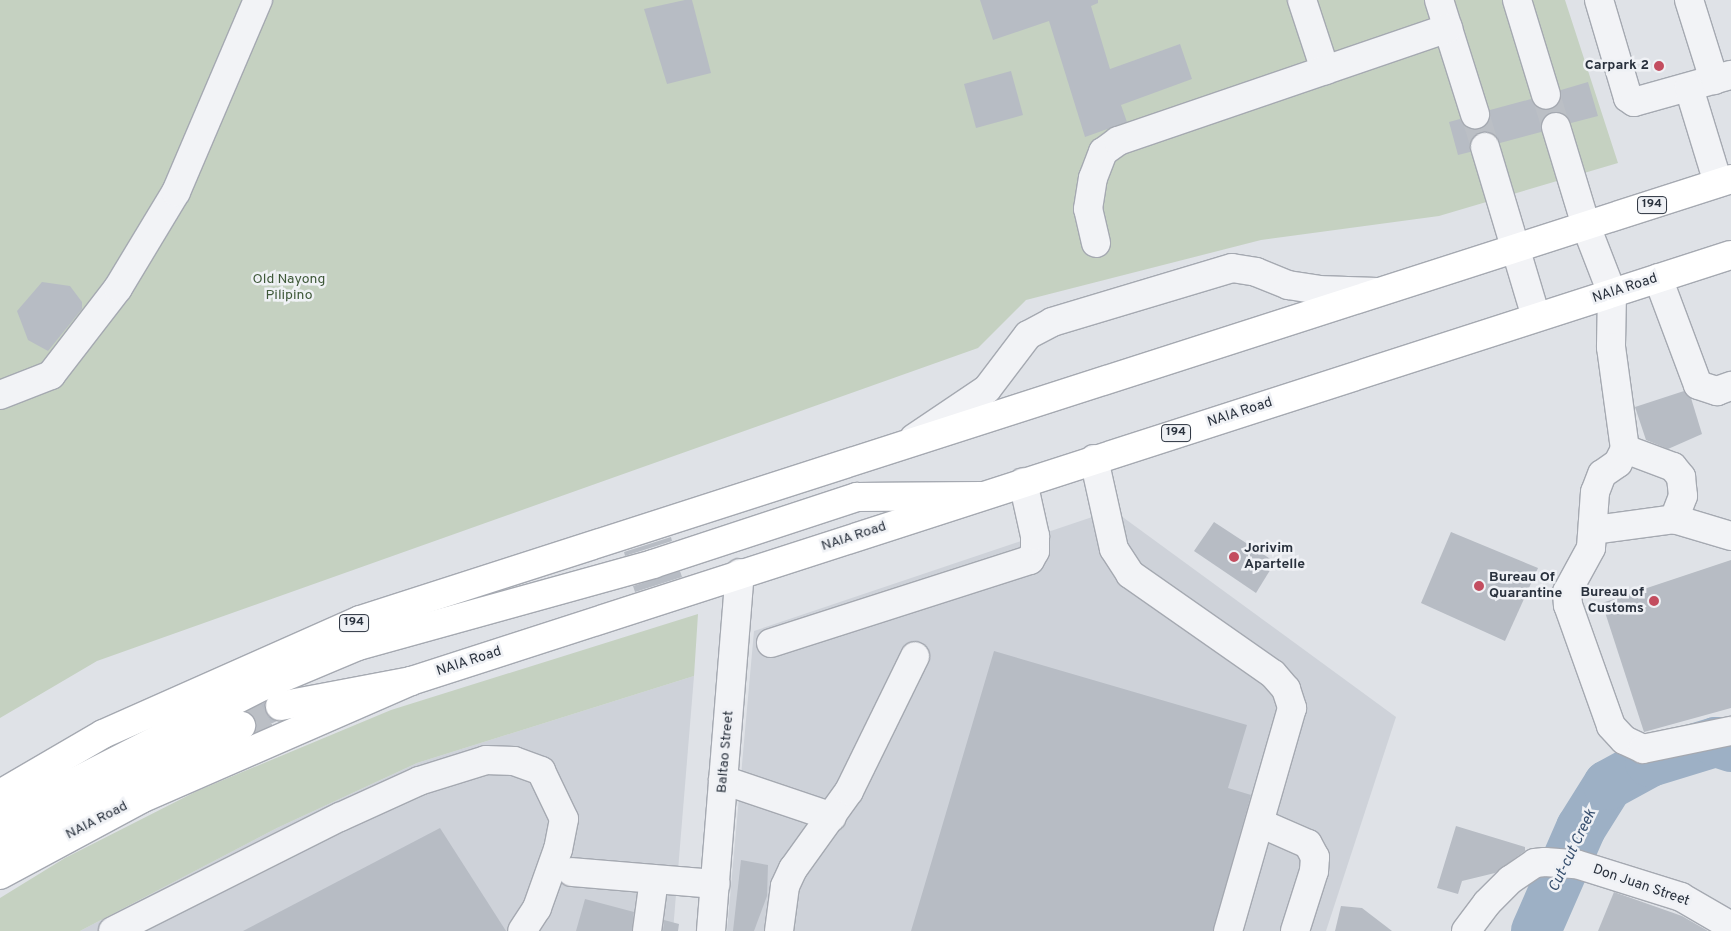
<!DOCTYPE html>
<style>
body{margin:0}
#map{position:relative;width:1731px;height:931px;overflow:hidden;background:#dfe2e7;font-family:Overpass,sans-serif}
div>[style]{position:absolute}
[style*='--x']{left:calc(var(--x)*1px);top:calc(var(--y)*1px);width:calc(var(--w)*1px);rotate:calc(var(--a)*1deg)}
.built>*{inset:0;background:#ced2d9}
.green>*{inset:0;background:#c5d1c1}
.river>*{height:50px;margin:-25px;padding:0 25px;transform-origin:25px;border-radius:25px;background:#9db0c5}
.building>*{inset:0;background:#b7bcc4}
.minor-tunnel>*{height:28px;margin-top:-14px;transform-origin:0;background:repeating-linear-gradient(90deg,#bbbfc5 0 28px,transparent 0 42px)}
.highway-tunnel>*{height:28px;margin-top:-14px;transform-origin:0;background:repeating-linear-gradient(90deg,#bbbfc5 0 28px,transparent 0 42px)}
.roads{filter:drop-shadow(1px 0 #a5a9b1) drop-shadow(-1px 0 #a5a9b1) drop-shadow(0 1px #a5a9b1) drop-shadow(0 -1px #a5a9b1)}
.minor>*{height:28px;margin:-14px;padding:0 14px;transform-origin:14px;border-radius:14px;background:#f2f3f6}
.major>*{height:28px;margin:-14px;padding:0 14px;transform-origin:14px;border-radius:14px;background:#fff}
.highway>*{height:28px;margin:-14px;padding:0 14px;transform-origin:14px;border-radius:14px;background:#fff}
.dots>*{width:14px;height:14px;translate:-50% -50%;box-sizing:border-box;border:2px solid #eff1f5;border-radius:50%}
span{translate:-50% -50%;white-space:nowrap;text-align:center;line-height:1.15;-webkit-text-stroke:5px #eff1f5;paint-order:stroke}
.shield-label span{padding:1px 4px;background:#eff1f5;border:1px solid;border-radius:4px;-webkit-text-stroke-width:0}
.shield-label{font-size:12px;color:#29313d;font-weight:700}
.poi-label{font-size:14px;color:#29313d;font-weight:700}
.right{translate:-100% -50%;text-align:right}
.left{translate:0 -50%;text-align:left}
.park-label{font-size:14px;color:#3e5838}
.street-label{font-size:14px;color:#29313d}
.water-label{font-size:15px;color:#374f6e;font-style:italic}
</style>
<div id="map">
<div class="built">
<i style="clip-path:polygon(1113px 510px,1396px 717px,1326px 931px,727px 931px,754px 631px)"></i>
<i style="clip-path:polygon(694px 676px,673px 931px,80px 931px,277px 828px,417px 763px)"></i>
</div>
<div class="green">
<i style="clip-path:polygon(0 0,1565px 0,1618px 163px,1439px 216px,1261px 240px,1026px 300px,978px 348px,97px 661px,0 718px)"></i>
<i style="clip-path:polygon(698px 614px,694px 676px,417px 763px,277px 828px,80px 931px,0 931px,0 898px,65px 858px,197px 791px,391px 710px)"></i>
</div>
<div class="river">
<i style="--x:1536;--y:931;--w:112;--a:-66.4"></i>
<i style="--x:1581;--y:828;--w:51;--a:-57.9"></i>
<i style="--x:1608;--y:785;--w:48;--a:-28.7"></i>
<i style="--x:1650;--y:762;--w:69;--a:-16.9"></i>
<i style="--x:1716;--y:742;--w:16;--a:18"></i>
</div>
<div class="building">
<i style="clip-path:polygon(685px 0,692px 0,711px 73px,667px 84px,644px 9px)"></i>
<i style="clip-path:polygon(980px 0,1098px 0,1098px 3px,1091px 6px,1110px 69px,1180px 44px,1192px 79px,1121px 105px,1127px 122px,1085px 137px,1049px 21px,993px 40px)"></i>
<i style="clip-path:polygon(1011px 71px,1023px 115px,976px 128px,964px 84px)"></i>
<i style="clip-path:polygon(1588px 82px,1598px 116px,1571px 123px,1566px 115px,1552px 112px,1544px 117px,1541px 132px,1500px 143px,1495px 135px,1481px 132px,1473px 137px,1470px 152px,1458px 155px,1449px 122px,1460px 119px,1465px 126px,1479px 129px,1487px 124px,1490px 110px,1531px 99px,1536px 107px,1550px 110px,1558px 105px,1561px 90px)"></i>
<i style="clip-path:polygon(42px 282px,70px 286px,82px 302px,82px 309px,48px 351px,28px 340px,17px 311px)"></i>
<i style="clip-path:polygon(1684px 391px,1691px 398px,1702px 434px,1668px 449px,1646px 440px,1635px 407px)"></i>
<i style="clip-path:polygon(1214px 522px,1275px 562px,1256px 593px,1194px 551px)"></i>
<i style="clip-path:polygon(1451px 532px,1538px 568px,1505px 641px,1421px 603px)"></i>
<i style="clip-path:polygon(671px 537px,672px 541px,625px 556px,624px 552px)"></i>
<i style="clip-path:polygon(1731px 560px,1731px 708px,1644px 732px,1602px 603px)"></i>
<i style="clip-path:polygon(680px 571px,682px 577px,635px 592px,633px 586px)"></i>
<i style="clip-path:polygon(994px 651px,1247px 725px,1228px 788px,1251px 795px,1213px 931px,911px 931px)"></i>
<i style="clip-path:polygon(265px 702px,268px 716px,277px 721px,255px 731px,255px 719px,247px 712px)"></i>
<i style="clip-path:polygon(1456px 826px,1525px 847px,1525px 851px,1495px 873px,1462px 881px,1458px 894px,1437px 888px)"></i>
<i style="clip-path:polygon(440px 828px,506px 931px,243px 931px)"></i>
<i style="clip-path:polygon(741px 860px,768px 865px,767px 896px,754px 931px,733px 931px)"></i>
<i style="clip-path:polygon(1614px 892px,1682px 916px,1708px 931px,1598px 931px)"></i>
<i style="clip-path:polygon(585px 899px,634px 912px,632px 931px,576px 931px)"></i>
<i style="clip-path:polygon(1341px 906px,1362px 908px,1392px 931px,1335px 931px)"></i>
<i style="clip-path:polygon(664px 920px,679px 924px,678px 931px,663px 931px)"></i>
</div>
<div class="minor-tunnel">
<i style="--x:1546;--y:95;--w:34;--a:73"></i>
<i style="--x:1475;--y:114;--w:34;--a:73"></i>
</div>
<div class="highway-tunnel">
<i style="--x:241;--y:726;--w:44;--a:-27.1"></i>
</div>
<div class="roads">
<div class="minor">
<i style="--x:1302;--y:0;--w:74;--a:71.8"></i>
<i style="--x:1439;--y:0;--w:120;--a:72.5"></i>
<i style="--x:1517;--y:0;--w:99;--a:73"></i>
<i style="--x:1599;--y:0;--w:102;--a:73.5"></i>
<i style="--x:1628;--y:98;--w:7;--a:34"></i>
<i style="--x:1634;--y:102;--w:101;--a:-15.6"></i>
<i style="--x:1689;--y:0;--w:84;--a:72.6"></i>
<i style="--x:1689;--y:88;--w:99;--a:73"></i>
<i style="--x:1556;--y:127;--w:103;--a:73.1"></i>
<i style="--x:1586;--y:226;--w:72;--a:68.8"></i>
<i style="--x:1612;--y:293;--w:54;--a:91.1"></i>
<i style="--x:1611;--y:347;--w:103;--a:82.2"></i>
<i style="--x:1625;--y:449;--w:16;--a:117"></i>
<i style="--x:1618;--y:463;--w:19;--a:145"></i>
<i style="--x:1602;--y:474;--w:19;--a:111"></i>
<i style="--x:1595;--y:492;--w:56;--a:94.1"></i>
<i style="--x:1591;--y:548;--w:50;--a:118.6"></i>
<i style="--x:1567;--y:592;--w:13;--a:86"></i>
<i style="--x:1568;--y:605;--w:128;--a:70.4"></i>
<i style="--x:1611;--y:726;--w:19;--a:47"></i>
<i style="--x:1624;--y:740;--w:21;--a:25"></i>
<i style="--x:1643;--y:749;--w:90;--a:-11.6"></i>
<i style="--x:1485;--y:147;--w:177;--a:73.3"></i>
<i style="--x:1096;--y:243;--w:35;--a:-103"></i>
<i style="--x:1088;--y:209;--w:31;--a:-81"></i>
<i style="--x:1093;--y:178;--w:28;--a:-69"></i>
<i style="--x:1103;--y:152;--w:19;--a:-36"></i>
<i style="--x:1118;--y:141;--w:349;--a:-18.9"></i>
<i style="--x:1658;--y:278;--w:114;--a:69.5"></i>
<i style="--x:1698;--y:385;--w:20;--a:18"></i>
<i style="--x:1717;--y:391;--w:15;--a:-20"></i>
<i style="--x:0;--y:395;--w:55;--a:-21.4"></i>
<i style="--x:51;--y:375;--w:110;--a:-52.4"></i>
<i style="--x:118;--y:288;--w:112;--a:-58.9"></i>
<i style="--x:176;--y:192;--w:209;--a:-66.9"></i>
<i style="--x:914;--y:438;--w:88;--a:-33.9"></i>
<i style="--x:987;--y:389;--w:68;--a:-52.8"></i>
<i style="--x:1028;--y:335;--w:27;--a:-28"></i>
<i style="--x:1052;--y:322;--w:188;--a:-16.7"></i>
<i style="--x:1232;--y:268;--w:24;--a:9"></i>
<i style="--x:1256;--y:272;--w:35;--a:22"></i>
<i style="--x:1288;--y:285;--w:30;--a:9"></i>
<i style="--x:1318;--y:290;--w:59;--a:1.9"></i>
<i style="--x:1625;--y:449;--w:51;--a:20.6"></i>
<i style="--x:1673;--y:467;--w:13;--a:51"></i>
<i style="--x:1681;--y:477;--w:19;--a:84"></i>
<i style="--x:1683;--y:496;--w:25;--a:111"></i>
<i style="--x:1094;--y:459;--w:92;--a:77.5"></i>
<i style="--x:1114;--y:549;--w:30;--a:57"></i>
<i style="--x:1130;--y:574;--w:174;--a:35"></i>
<i style="--x:1273;--y:674;--w:20;--a:49"></i>
<i style="--x:1286;--y:689;--w:20;--a:72"></i>
<i style="--x:1292;--y:708;--w:232;--a:106"></i>
<i style="--x:1594;--y:530;--w:81;--a:-7.8"></i>
<i style="--x:1674;--y:519;--w:59;--a:16.6"></i>
<i style="--x:771;--y:643;--w:272;--a:-17.8"></i>
<i style="--x:1030;--y:560;--w:10;--a:-61"></i>
<i style="--x:1035;--y:551;--w:15;--a:-90"></i>
<i style="--x:1035;--y:536;--w:55;--a:-102.5"></i>
<i style="--x:723;--y:780;--w:115;--a:18.7"></i>
<i style="--x:1260;--y:823;--w:52;--a:23.6"></i>
<i style="--x:1308;--y:844;--w:15;--a:62"></i>
<i style="--x:1315;--y:857;--w:14;--a:94"></i>
<i style="--x:1314;--y:871;--w:63;--a:107.6"></i>
<i style="--x:572;--y:872;--w:144;--a:4.8"></i>
<i style="--x:113;--y:931;--w:254;--a:-26.7"></i>
<i style="--x:340;--y:817;--w:87;--a:-24.5"></i>
<i style="--x:419;--y:781;--w:70;--a:-17.4"></i>
<i style="--x:486;--y:760;--w:28;--a:2"></i>
<i style="--x:514;--y:761;--w:29;--a:20"></i>
<i style="--x:541;--y:771;--w:53;--a:64.4"></i>
<i style="--x:564;--y:819;--w:31;--a:101"></i>
<i style="--x:558;--y:849;--w:63;--a:109.6"></i>
<i style="--x:537;--y:908;--w:27;--a:123"></i>
<i style="--x:647;--y:931;--w:52;--a:-82.3"></i>
<i style="--x:711;--y:931;--w:359;--a:-85.4"></i>
<i style="--x:779;--y:931;--w:45;--a:-82.4"></i>
<i style="--x:785;--y:886;--w:19;--a:-65"></i>
<i style="--x:793;--y:869;--w:96;--a:-54.3"></i>
<i style="--x:849;--y:791;--w:150;--a:-63.9"></i>
<i style="--x:1466;--y:931;--w:35;--a:-53"></i>
<i style="--x:1487;--y:903;--w:33;--a:-45"></i>
<i style="--x:1510;--y:880;--w:30;--a:-34"></i>
<i style="--x:1535;--y:863;--w:10;--a:-6"></i>
<i style="--x:1545;--y:862;--w:31;--a:4"></i>
<i style="--x:1576;--y:864;--w:110;--a:17.4"></i>
<i style="--x:1681;--y:897;--w:58;--a:30.1"></i>
</div>
<div class="major">
<i style="--x:0;--y:794;--w:119;--a:-30.2"></i>
<i style="--x:103;--y:734;--w:281;--a:-23.9"></i>
<i style="--x:360;--y:620;--w:1440;--a:-17.83"></i>
<i style="--x:0;--y:875;--w:160;--a:-28.3"></i>
<i style="--x:141;--y:799;--w:295;--a:-23.6"></i>
<i style="--x:411;--y:681;--w:1387;--a:-17.89"></i>
</div>
<div class="highway">
<i style="--x:280;--y:706;--w:133;--a:-10.8"></i>
<i style="--x:0;--y:820;--w:295;--a:-27"></i>
<i style="--x:263;--y:686;--w:103;--a:-22.8"></i>
<i style="--x:358;--y:646;--w:306;--a:-15.5"></i>
<i style="--x:653;--y:564;--w:215;--a:-18.2"></i>
<i style="--x:857;--y:497;--w:124;--a:-0.5"></i>
<i style="--x:0;--y:847;--w:270;--a:-26.7"></i>
</div>
</div>
<div class="dots">
<i style="left:1659px;top:66px;background:#c34d5f"></i>
<i style="left:1234px;top:557px;background:#c34d5f"></i>
<i style="left:1479px;top:586px;background:#c34d5f"></i>
<i style="left:1654px;top:601px;background:#c34d5f"></i>
</div>
<div class="shield-label">
<span style="left:1652px;top:205px">194</span>
<span style="left:1176px;top:433px">194</span>
<span style="left:354px;top:623px">194</span>
</div>
<div class="poi-label">
<span class="right" style="left:1649px;top:66px">Carpark 2</span>
<span class="left" style="left:1244px;top:557px">Jorivim<br>Apartelle</span>
<span class="left" style="left:1489px;top:586px">Bureau Of<br>Quarantine</span>
<span class="right" style="left:1644px;top:601px">Bureau of<br>Customs</span>
</div>
<div class="park-label">
<span style="left:289px;top:288px">Old Nayong<br>Pilipino</span>
</div>
<div class="street-label">
<span style="left:1625px;top:289px;rotate:-18deg">NAIA Road</span>
<span style="left:1240px;top:413px;rotate:-18deg">NAIA Road</span>
<span style="left:854px;top:537px;rotate:-18deg">NAIA Road</span>
<span style="left:469px;top:662px;rotate:-18deg">NAIA Road</span>
<span style="left:726px;top:752px;rotate:-85deg">Baltao Street</span>
<span style="left:97px;top:821px;rotate:-27deg">NAIA Road</span>
<span style="left:1641px;top:886px;rotate:19deg">Don Juan Street</span>
</div>
<div class="water-label">
<span style="left:1573px;top:851px;rotate:-64deg">Cut-cut Creek</span>
</div>
</div>
